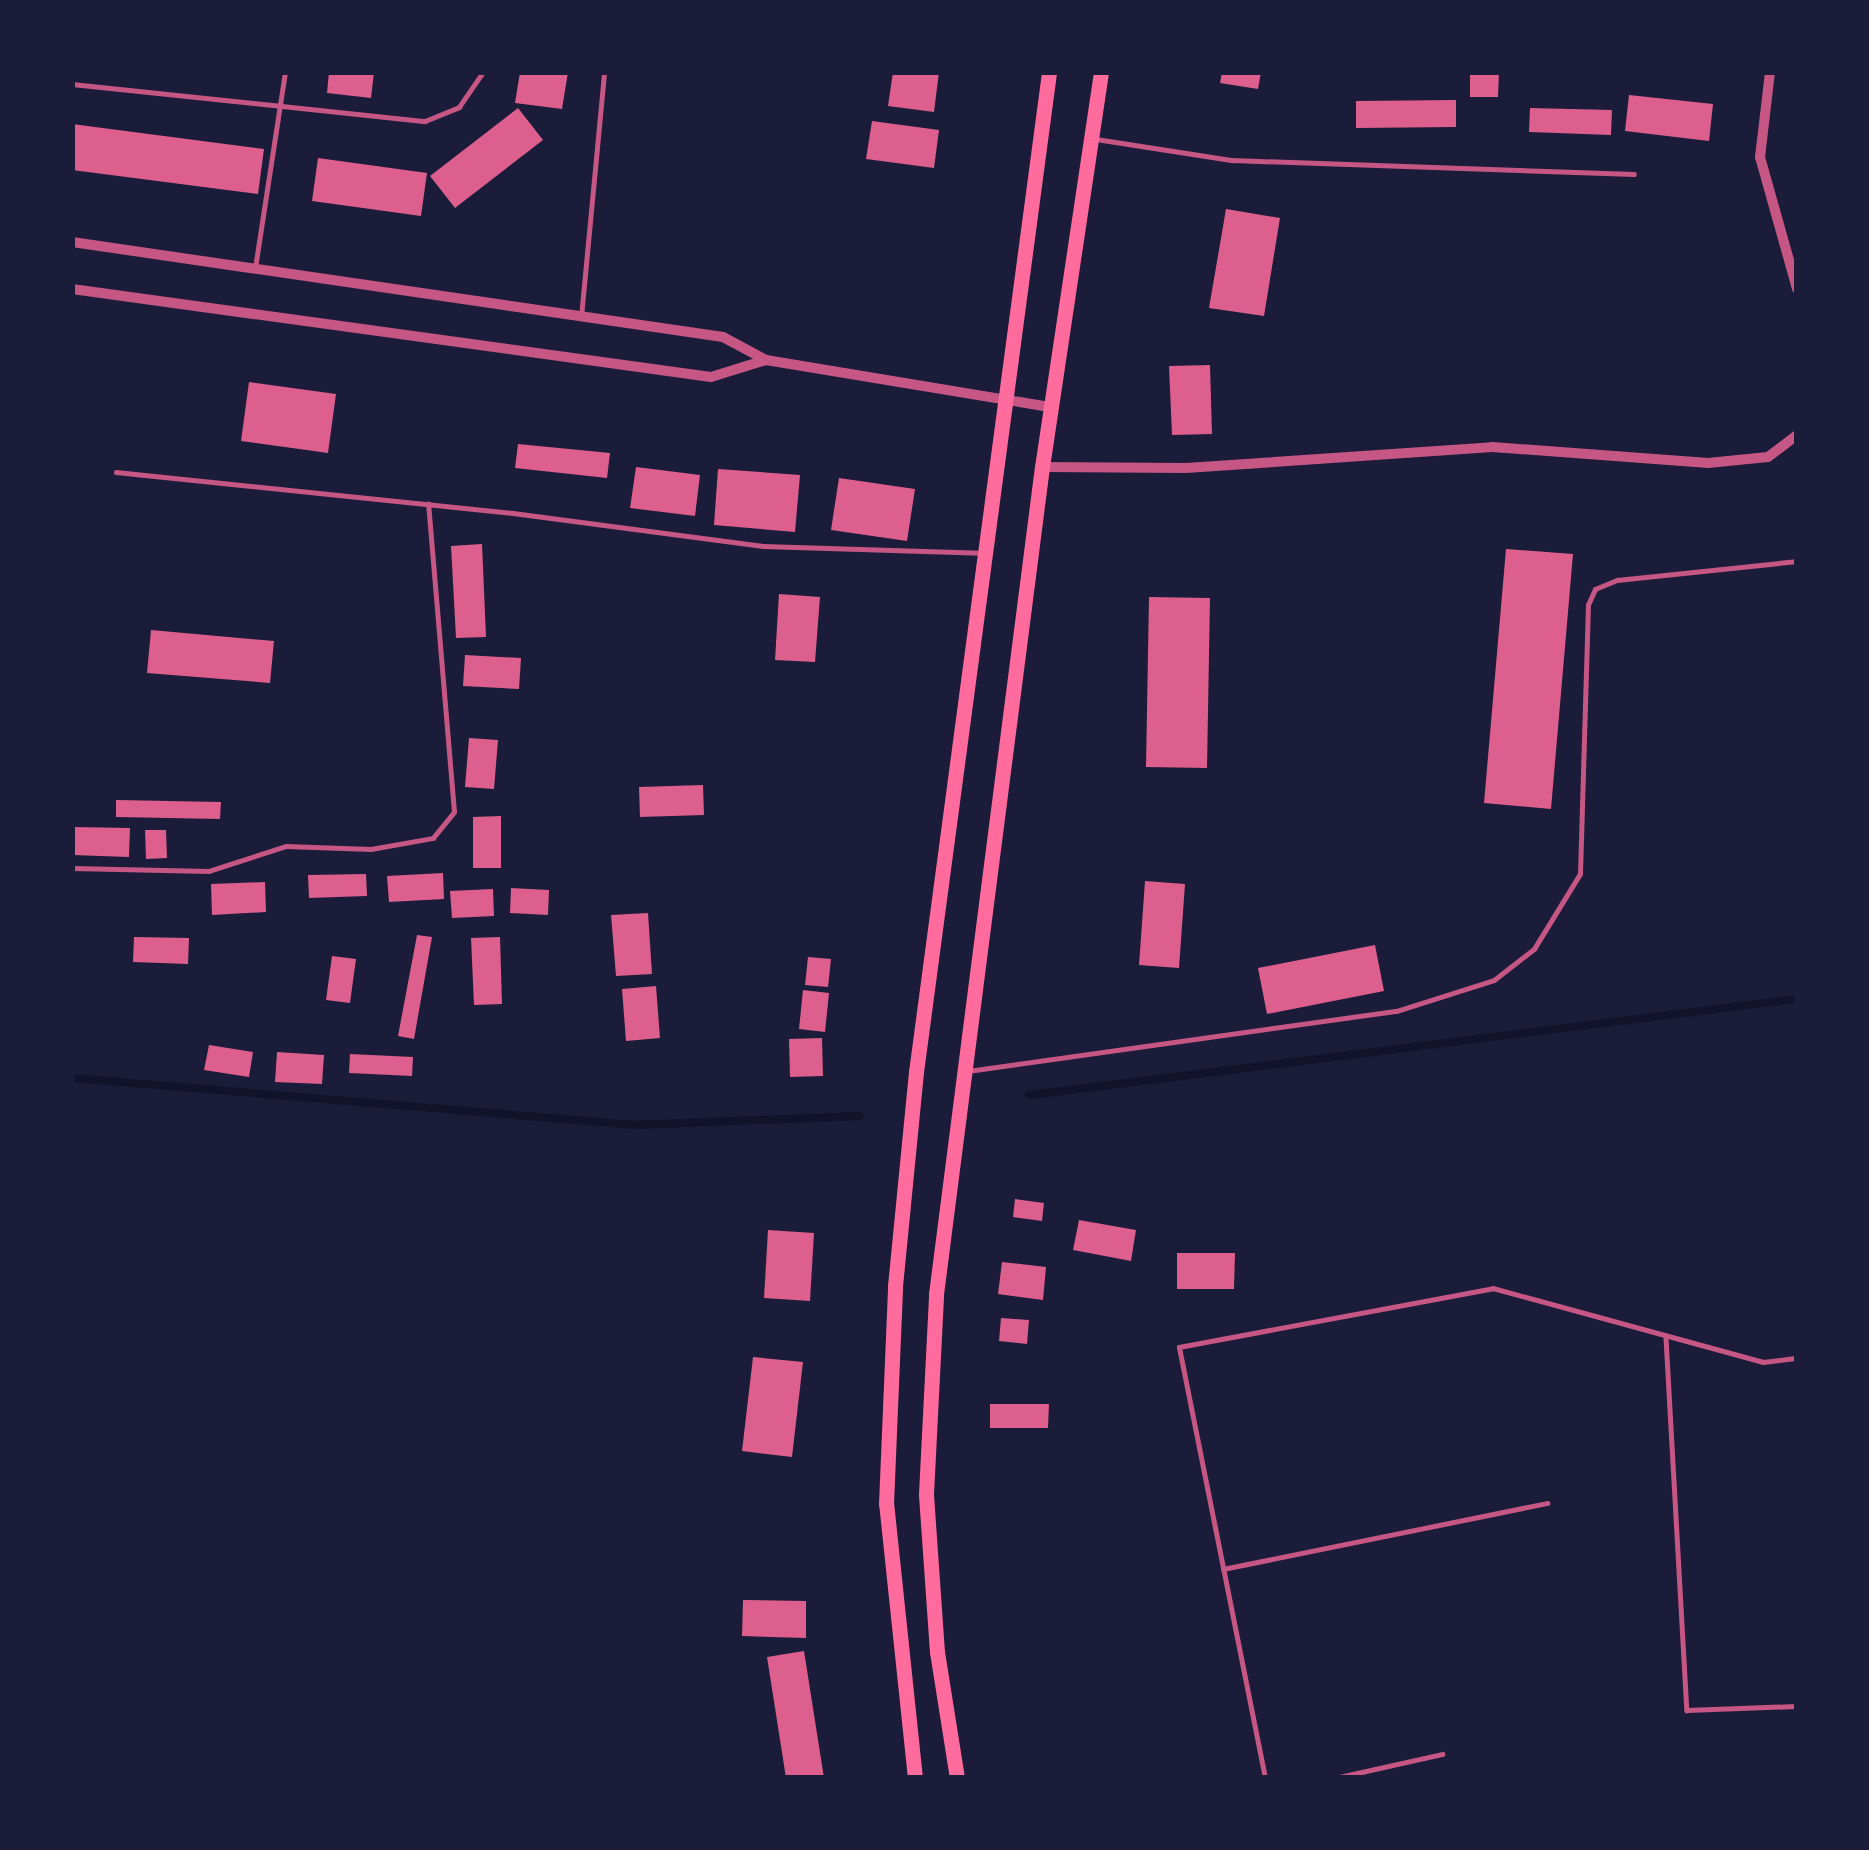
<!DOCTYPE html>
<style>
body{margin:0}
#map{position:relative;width:1869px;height:1850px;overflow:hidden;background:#1b1b3a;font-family:"DM Sans",sans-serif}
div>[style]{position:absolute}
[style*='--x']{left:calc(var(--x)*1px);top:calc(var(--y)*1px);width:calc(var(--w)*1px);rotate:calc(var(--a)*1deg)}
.stream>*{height:8px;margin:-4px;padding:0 4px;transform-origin:4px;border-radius:4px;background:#12122b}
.building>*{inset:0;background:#dd5f8e}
.service>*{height:4.5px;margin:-2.25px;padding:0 2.25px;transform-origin:2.25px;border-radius:2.25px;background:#c65784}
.minor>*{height:10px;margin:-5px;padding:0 5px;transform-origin:5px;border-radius:5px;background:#c65784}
.primary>*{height:15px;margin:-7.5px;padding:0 7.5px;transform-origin:7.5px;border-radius:7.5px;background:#ff6b9d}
span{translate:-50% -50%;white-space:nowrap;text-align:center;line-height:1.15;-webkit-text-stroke:9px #1b1b3a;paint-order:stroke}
.frame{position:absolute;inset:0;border:75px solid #1b1b3a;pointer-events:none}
</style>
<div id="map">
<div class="stream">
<i style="--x:72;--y:1078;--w:565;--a:4.77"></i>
<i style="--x:635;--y:1125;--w:225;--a:-2.3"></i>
<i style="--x:1029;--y:1095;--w:774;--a:-7.13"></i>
</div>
<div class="building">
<i style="clip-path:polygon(329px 72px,374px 72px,371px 98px,327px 93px)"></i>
<i style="clip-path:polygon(520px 72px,568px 72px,562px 109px,515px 103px)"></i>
<i style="clip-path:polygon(893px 72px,939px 72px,934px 112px,888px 106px)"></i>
<i style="clip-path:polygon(1222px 72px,1261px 72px,1258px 89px,1220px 83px)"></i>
<i style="clip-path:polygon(1470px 72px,1499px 72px,1498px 97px,1470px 97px)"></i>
<i style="clip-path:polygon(1629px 95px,1713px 104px,1709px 141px,1625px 131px)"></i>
<i style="clip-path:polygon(1456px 100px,1456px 127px,1356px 128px,1356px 101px)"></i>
<i style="clip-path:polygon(518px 108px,543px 140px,455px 208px,430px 176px)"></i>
<i style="clip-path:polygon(1530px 108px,1612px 110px,1611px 135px,1529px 132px)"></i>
<i style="clip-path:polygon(872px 121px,939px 130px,934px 168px,866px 159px)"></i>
<i style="clip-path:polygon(72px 124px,264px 149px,258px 194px,72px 170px)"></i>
<i style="clip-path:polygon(318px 158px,427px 173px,421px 216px,312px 201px)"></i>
<i style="clip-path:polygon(1226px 209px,1280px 218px,1264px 316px,1209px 308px)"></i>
<i style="clip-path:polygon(1210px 365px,1212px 434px,1172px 435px,1169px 366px)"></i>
<i style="clip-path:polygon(249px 382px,336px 394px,328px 453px,241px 441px)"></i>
<i style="clip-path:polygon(518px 444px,610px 453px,607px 478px,515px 468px)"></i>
<i style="clip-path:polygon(636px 467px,700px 475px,695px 516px,630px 508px)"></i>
<i style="clip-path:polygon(718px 469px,800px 475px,795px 532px,714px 525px)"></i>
<i style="clip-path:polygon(839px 478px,915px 489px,907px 541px,831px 530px)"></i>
<i style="clip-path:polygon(482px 544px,486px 637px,456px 638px,451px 546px)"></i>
<i style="clip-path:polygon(1506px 549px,1573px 554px,1551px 809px,1484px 803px)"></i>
<i style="clip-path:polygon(779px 594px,820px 597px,815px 662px,775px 660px)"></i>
<i style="clip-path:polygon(1149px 597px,1210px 598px,1207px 768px,1146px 767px)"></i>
<i style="clip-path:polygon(151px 630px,274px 641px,270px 683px,147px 673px)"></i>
<i style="clip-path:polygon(465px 655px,521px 658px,519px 689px,463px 686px)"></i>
<i style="clip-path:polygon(469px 738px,498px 740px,494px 789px,465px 787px)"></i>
<i style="clip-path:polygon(703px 785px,704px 815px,640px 817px,639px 787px)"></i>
<i style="clip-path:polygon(116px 800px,221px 802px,220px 819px,116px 817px)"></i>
<i style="clip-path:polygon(501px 816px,501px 868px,473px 868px,473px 817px)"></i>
<i style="clip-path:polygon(73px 827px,130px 828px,129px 857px,72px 855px)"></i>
<i style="clip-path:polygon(145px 830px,166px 830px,167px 858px,146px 859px)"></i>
<i style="clip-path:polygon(443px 873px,444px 899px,389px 902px,387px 876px)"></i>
<i style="clip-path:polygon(366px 874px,367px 896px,309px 898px,308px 875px)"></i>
<i style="clip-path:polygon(1145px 881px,1185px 884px,1179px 968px,1139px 965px)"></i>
<i style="clip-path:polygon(265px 882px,266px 912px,212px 915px,211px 884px)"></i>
<i style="clip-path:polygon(511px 888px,549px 890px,548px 915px,510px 913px)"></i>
<i style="clip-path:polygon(493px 889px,494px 916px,452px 918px,450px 891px)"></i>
<i style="clip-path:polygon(648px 913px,652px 974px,616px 976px,611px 915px)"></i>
<i style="clip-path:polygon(417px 935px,432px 937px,414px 1039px,398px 1036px)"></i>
<i style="clip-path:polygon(134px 937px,189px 938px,188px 964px,133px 962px)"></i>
<i style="clip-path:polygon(500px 937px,502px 1004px,474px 1005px,471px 938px)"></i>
<i style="clip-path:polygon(1375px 945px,1384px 991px,1267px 1014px,1258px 968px)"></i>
<i style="clip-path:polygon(332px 956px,356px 959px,350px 1003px,326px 1000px)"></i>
<i style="clip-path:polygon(808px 957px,831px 959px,828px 987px,805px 985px)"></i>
<i style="clip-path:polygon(656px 986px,660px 1038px,626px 1041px,622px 989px)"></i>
<i style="clip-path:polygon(803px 990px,829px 993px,825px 1032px,799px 1029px)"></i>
<i style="clip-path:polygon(822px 1038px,823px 1076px,790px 1077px,789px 1039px)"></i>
<i style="clip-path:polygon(209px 1045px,253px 1052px,249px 1077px,204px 1070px)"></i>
<i style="clip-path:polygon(277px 1052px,324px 1055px,322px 1084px,275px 1082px)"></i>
<i style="clip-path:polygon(350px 1054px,413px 1057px,412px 1076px,349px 1073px)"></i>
<i style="clip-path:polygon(1015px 1199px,1044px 1203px,1042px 1221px,1013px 1217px)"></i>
<i style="clip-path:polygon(1079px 1220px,1136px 1230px,1131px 1261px,1073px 1250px)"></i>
<i style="clip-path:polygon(768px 1230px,814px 1233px,810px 1301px,764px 1298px)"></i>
<i style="clip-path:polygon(1177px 1253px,1235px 1253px,1234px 1289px,1177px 1289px)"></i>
<i style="clip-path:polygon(1002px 1262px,1046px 1267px,1043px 1300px,998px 1294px)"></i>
<i style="clip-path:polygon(1001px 1318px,1029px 1320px,1027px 1344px,999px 1341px)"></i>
<i style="clip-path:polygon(753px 1357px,803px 1362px,792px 1457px,742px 1451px)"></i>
<i style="clip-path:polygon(990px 1404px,1049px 1404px,1048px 1428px,990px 1428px)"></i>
<i style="clip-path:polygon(743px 1600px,806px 1601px,806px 1638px,742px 1636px)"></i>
<i style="clip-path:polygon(804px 1651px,824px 1778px,786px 1778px,767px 1657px)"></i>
</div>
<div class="service">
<i style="--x:72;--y:84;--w:355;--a:6"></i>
<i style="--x:425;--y:121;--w:37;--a:-22"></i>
<i style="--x:459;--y:107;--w:42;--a:-55.6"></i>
<i style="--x:1096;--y:139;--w:138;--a:8.8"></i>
<i style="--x:1232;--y:160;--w:402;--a:2"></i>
<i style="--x:255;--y:268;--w:198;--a:-81.3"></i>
<i style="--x:581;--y:317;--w:246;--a:-84.6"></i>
<i style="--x:116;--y:472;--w:399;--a:5.9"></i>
<i style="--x:513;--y:513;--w:252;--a:7.5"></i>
<i style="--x:763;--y:546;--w:217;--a:1.8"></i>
<i style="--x:72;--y:868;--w:137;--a:1.3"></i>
<i style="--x:209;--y:871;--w:81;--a:-18"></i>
<i style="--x:286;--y:846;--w:85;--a:2"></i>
<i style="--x:371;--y:849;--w:63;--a:-10.1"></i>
<i style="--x:433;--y:838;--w:33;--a:-51"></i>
<i style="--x:454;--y:812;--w:309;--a:-94.8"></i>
<i style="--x:968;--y:1071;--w:433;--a:-8"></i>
<i style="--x:1397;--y:1011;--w:102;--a:-17.7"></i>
<i style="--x:1494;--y:980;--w:51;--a:-37.8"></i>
<i style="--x:1534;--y:949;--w:88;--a:-58.5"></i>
<i style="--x:1580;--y:874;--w:269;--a:-88.3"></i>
<i style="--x:1588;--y:605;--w:17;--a:-66"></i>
<i style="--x:1595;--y:589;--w:24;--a:-22"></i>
<i style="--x:1617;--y:580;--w:181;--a:-6"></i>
<i style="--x:1666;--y:1338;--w:373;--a:86.8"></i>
<i style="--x:1687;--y:1710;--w:110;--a:-2.1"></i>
<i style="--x:1223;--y:1569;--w:331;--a:-11.5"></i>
<i style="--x:1265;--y:1778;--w:439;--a:-101.3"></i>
<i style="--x:1179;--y:1347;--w:319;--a:-10.6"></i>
<i style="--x:1493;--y:1288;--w:280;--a:15.3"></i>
<i style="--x:1763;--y:1362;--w:34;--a:-7"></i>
<i style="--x:1335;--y:1778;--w:110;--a:-12.6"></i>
</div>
<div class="minor">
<i style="--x:1770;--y:72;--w:86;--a:96.7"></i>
<i style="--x:1760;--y:157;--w:137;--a:74.3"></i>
<i style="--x:72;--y:242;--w:658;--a:8.3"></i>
<i style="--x:723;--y:337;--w:49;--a:28.1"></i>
<i style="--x:766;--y:360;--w:289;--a:9.4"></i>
<i style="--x:72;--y:289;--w:645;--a:7.84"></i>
<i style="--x:711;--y:377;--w:58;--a:-17.2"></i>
<i style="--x:1042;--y:467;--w:144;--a:0.4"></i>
<i style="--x:1186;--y:468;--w:307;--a:-3.9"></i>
<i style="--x:1492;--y:447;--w:217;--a:4.2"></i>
<i style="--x:1708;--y:463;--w:60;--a:-5.7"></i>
<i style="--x:1768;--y:457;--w:36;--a:-37"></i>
</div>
<div class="primary">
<i style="--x:915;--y:1778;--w:276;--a:-96"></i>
<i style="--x:886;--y:1504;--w:218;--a:-87.6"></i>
<i style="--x:895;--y:1286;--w:215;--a:-84.4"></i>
<i style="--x:916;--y:1072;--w:1009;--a:-82.42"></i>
<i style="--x:957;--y:1778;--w:128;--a:-99"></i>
<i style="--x:937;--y:1652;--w:158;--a:-94"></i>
<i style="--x:926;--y:1494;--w:200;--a:-87.1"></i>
<i style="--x:936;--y:1294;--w:834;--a:-82.7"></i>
<i style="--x:1042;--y:467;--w:399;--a:-81.5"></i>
</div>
<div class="frame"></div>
</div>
